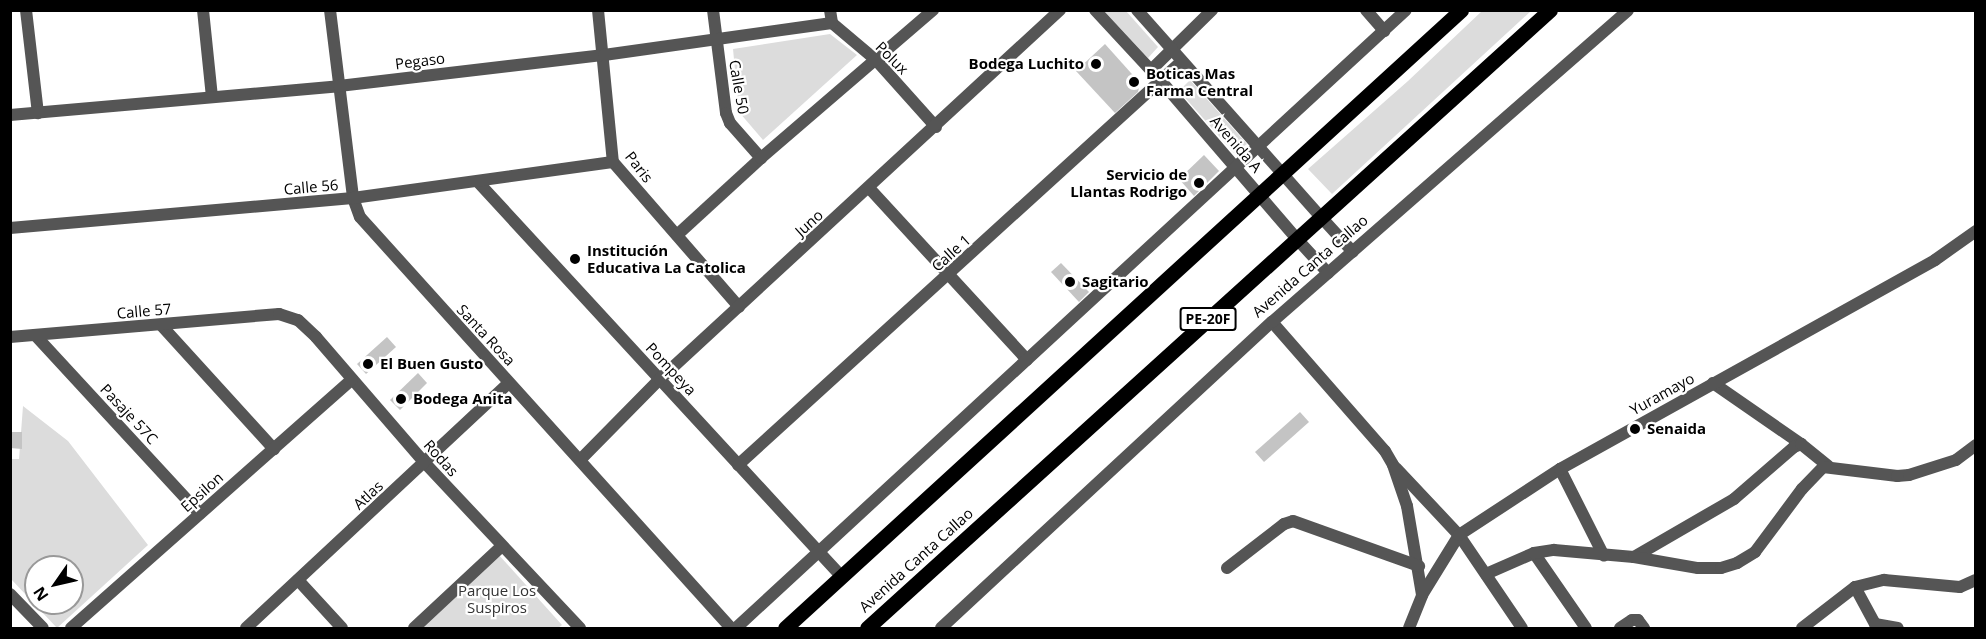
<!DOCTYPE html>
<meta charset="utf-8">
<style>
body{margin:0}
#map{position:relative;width:1986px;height:639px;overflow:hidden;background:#fff;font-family:"Open Sans",sans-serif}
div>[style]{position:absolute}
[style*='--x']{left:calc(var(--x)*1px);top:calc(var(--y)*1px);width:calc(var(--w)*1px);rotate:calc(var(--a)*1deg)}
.green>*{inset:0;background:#dcdcdc}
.building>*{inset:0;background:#c4c4c4}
.minor>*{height:12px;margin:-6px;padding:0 6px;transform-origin:6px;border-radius:6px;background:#555}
.tertiary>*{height:12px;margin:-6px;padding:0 6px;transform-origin:6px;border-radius:6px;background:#555}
.primary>*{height:15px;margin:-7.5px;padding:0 7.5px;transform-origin:7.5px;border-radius:7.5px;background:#000}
.dots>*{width:16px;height:16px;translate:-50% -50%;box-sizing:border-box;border:3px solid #fff;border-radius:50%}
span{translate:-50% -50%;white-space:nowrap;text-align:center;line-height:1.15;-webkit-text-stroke:4.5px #fff;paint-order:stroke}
.shield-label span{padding:2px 4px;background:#fff;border:2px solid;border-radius:4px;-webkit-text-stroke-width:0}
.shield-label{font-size:14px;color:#000;font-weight:700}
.street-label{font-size:15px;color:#000}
.poi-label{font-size:15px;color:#000;font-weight:700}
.right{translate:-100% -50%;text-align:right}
.left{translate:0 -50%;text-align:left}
.park-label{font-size:15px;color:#333}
.frame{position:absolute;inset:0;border:12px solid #000;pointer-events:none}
.north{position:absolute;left:24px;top:555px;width:60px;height:60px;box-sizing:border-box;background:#fff;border:2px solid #999;border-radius:50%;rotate:236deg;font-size:16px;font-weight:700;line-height:24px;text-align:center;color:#000}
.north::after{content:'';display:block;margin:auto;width:21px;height:27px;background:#000;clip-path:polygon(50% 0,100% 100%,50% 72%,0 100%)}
</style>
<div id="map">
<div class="green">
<i style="clip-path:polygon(1104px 11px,1126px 11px,1158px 47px,1148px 58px)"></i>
<i style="clip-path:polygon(1482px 11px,1531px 11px,1332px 194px,1308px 169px,1408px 81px)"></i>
<i style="clip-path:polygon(830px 34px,857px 55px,763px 140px,739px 112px,733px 49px)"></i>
<i style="clip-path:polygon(1190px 80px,1247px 144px,1234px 153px,1179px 91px)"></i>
<i style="clip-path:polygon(evenodd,23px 406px,68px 441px,148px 545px,57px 628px,11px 579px,11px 459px,19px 459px,23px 406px,36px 567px,72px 567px,72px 603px,36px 603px,36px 567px)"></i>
<i style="clip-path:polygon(498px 554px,562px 625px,558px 628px,418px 628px)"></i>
</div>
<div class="building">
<i style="clip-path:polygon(1105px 44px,1140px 83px,1138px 92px,1115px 113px,1076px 71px)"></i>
<i style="clip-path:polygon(1204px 155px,1219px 171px,1194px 196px,1179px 179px)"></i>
<i style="clip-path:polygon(1061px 263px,1089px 292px,1079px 302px,1051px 272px)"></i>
<i style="clip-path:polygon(387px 337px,396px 347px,366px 374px,357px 364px)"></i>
<i style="clip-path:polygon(418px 373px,427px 383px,400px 410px,390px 400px)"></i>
<i style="clip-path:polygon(1300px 412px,1309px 422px,1264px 462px,1255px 452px)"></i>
<i style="clip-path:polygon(10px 432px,22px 432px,22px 449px,10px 448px)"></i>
</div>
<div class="minor">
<i style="--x:26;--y:10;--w:104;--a:83.4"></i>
<i style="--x:203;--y:10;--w:87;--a:84.1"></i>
<i style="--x:330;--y:10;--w:189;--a:83"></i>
<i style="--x:353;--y:198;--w:20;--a:70"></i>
<i style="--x:360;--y:217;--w:554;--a:47.93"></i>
<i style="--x:598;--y:10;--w:153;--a:84.4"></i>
<i style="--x:613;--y:162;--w:192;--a:49"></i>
<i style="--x:713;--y:10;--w:104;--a:82.8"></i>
<i style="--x:726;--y:113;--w:11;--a:68"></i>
<i style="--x:730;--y:123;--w:47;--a:48.5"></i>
<i style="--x:830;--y:10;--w:13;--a:81"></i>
<i style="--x:832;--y:23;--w:57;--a:40.1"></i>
<i style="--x:876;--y:60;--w:90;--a:48.2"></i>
<i style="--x:1366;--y:10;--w:28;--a:49"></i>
<i style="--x:1151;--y:70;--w:86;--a:-44.5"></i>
<i style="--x:10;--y:115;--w:330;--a:-5"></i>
<i style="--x:339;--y:86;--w:267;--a:-6.7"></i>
<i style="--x:604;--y:55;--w:230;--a:-8"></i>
<i style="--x:478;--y:182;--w:537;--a:47.34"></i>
<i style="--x:870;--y:189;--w:232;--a:47.4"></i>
<i style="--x:1321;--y:217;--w:47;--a:47.6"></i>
<i style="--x:10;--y:228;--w:344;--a:-5"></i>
<i style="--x:353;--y:198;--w:262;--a:-7.9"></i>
<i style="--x:677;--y:235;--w:114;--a:-42.5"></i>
<i style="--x:761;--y:158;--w:227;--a:-40.7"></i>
<i style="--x:1297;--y:239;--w:46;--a:47.6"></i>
<i style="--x:1272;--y:322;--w:171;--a:48.8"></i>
<i style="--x:1385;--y:451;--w:16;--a:60"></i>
<i style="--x:1393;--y:465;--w:43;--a:71.1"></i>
<i style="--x:1407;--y:506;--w:90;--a:80.4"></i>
<i style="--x:161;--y:325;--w:168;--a:47.7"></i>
<i style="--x:35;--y:335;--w:243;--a:47.3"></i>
<i style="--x:10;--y:337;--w:270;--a:-4.9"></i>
<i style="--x:279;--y:314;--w:20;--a:18"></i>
<i style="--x:298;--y:320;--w:25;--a:43"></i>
<i style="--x:316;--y:337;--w:165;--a:49.2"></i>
<i style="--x:424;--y:462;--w:228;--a:46.8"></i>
<i style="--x:1713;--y:383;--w:107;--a:34.7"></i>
<i style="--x:580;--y:460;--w:114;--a:-45.4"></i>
<i style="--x:660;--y:379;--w:544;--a:-42.69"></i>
<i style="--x:738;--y:465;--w:600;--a:-42.3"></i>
<i style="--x:1396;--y:468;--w:92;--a:46.8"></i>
<i style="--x:1459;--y:535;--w:112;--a:55.9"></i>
<i style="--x:1560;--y:469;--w:97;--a:63.2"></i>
<i style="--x:1534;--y:553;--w:91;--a:55.3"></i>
<i style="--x:1634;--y:557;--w:116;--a:-30.1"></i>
<i style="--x:1734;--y:499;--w:79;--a:-40.9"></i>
<i style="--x:1794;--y:447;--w:8;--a:-23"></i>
<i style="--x:1801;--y:444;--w:35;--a:39"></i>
<i style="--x:1227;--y:568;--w:72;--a:-37.7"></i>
<i style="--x:1284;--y:524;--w:9;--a:-18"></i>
<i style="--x:1293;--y:521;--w:134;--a:19.7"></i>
<i style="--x:1486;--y:574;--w:52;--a:-23.6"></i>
<i style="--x:1534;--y:553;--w:20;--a:-9"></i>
<i style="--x:1554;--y:550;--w:80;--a:5"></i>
<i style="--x:1634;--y:557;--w:65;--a:9.8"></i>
<i style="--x:1698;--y:568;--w:23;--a:0"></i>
<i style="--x:1721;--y:568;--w:17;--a:-17"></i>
<i style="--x:1737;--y:563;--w:21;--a:-31"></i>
<i style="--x:1755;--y:552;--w:79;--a:-53.3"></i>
<i style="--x:1802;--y:489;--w:30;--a:-46"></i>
<i style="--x:1823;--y:467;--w:75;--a:6.9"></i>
<i style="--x:1897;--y:476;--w:12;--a:-5"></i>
<i style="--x:1909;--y:475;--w:49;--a:-17.7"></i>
<i style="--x:1956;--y:460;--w:25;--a:-37"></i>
<i style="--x:298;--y:580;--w:65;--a:47.5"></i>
<i style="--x:1855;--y:587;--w:42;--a:61.6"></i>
<i style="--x:1875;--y:624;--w:23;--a:10"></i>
<i style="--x:10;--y:594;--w:47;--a:45.9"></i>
<i style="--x:71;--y:628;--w:375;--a:-41.5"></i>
<i style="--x:246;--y:628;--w:359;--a:-43"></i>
<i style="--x:414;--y:628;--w:120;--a:-43"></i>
<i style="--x:941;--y:628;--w:451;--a:-42.8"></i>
<i style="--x:1272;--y:322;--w:473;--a:-41.2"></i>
<i style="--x:1409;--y:628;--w:35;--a:-68"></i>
<i style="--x:1422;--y:595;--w:70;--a:-58.3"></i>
<i style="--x:1459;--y:535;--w:121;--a:-33.2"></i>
<i style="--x:1560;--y:469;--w:429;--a:-29.1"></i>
<i style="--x:1935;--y:260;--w:50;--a:-35.3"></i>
<i style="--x:1620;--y:628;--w:14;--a:-34"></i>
<i style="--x:1632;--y:620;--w:6;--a:0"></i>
<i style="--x:1638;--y:620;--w:10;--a:53"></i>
<i style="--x:1802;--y:628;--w:67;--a:-37.7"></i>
<i style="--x:1855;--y:587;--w:30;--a:-14"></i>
<i style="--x:1884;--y:580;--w:76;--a:5.3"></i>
<i style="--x:1960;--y:587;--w:17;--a:-24"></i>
</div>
<div class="tertiary">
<i style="--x:1095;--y:10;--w:97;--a:47.1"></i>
<i style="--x:1161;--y:81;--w:208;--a:49.3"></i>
<i style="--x:1137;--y:10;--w:277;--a:48.4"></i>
<i style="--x:736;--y:628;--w:911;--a:-42.69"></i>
</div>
<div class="primary">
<i style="--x:785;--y:628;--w:916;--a:-42.43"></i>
<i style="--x:867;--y:628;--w:921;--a:-42.14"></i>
</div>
<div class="dots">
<i style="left:1096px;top:64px;background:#000"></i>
<i style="left:1134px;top:82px;background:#000"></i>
<i style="left:1199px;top:183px;background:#000"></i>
<i style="left:575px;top:259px;background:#000"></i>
<i style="left:1070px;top:282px;background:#000"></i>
<i style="left:368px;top:364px;background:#000"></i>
<i style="left:401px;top:399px;background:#000"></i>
<i style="left:1635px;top:429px;background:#000"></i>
</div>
<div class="shield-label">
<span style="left:1208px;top:319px">PE-20F</span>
</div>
<div class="street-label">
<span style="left:892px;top:58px;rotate:45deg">Polux</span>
<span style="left:420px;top:61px;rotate:-7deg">Pegaso</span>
<span style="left:739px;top:87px;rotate:80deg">Calle 50</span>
<span style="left:1236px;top:144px;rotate:49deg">Avenida A</span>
<span style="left:639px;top:167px;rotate:52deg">Paris</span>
<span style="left:311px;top:187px;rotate:-5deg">Calle 56</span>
<span style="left:809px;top:223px;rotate:-42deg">Juno</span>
<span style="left:951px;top:253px;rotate:-42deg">Calle 1</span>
<span style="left:1310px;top:266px;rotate:-41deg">Avenida Canta Callao</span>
<span style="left:144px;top:311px;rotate:-5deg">Calle 57</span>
<span style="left:486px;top:335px;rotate:47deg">Santa Rosa</span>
<span style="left:671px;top:369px;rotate:47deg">Pompeya</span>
<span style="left:1662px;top:394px;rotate:-29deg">Yuramayo</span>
<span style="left:129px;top:414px;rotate:47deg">Pasaje 57C</span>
<span style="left:441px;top:458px;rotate:48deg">Rodas</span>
<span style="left:202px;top:492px;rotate:-42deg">Epsilon</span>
<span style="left:368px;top:495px;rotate:-43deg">Atlas</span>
<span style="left:916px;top:560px;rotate:-42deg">Avenida Canta Callao</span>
</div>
<div class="poi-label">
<span class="right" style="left:1084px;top:64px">Bodega Luchito</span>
<span class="left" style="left:1146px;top:82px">Boticas Mas<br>Farma Central</span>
<span class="right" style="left:1187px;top:183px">Servicio de<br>Llantas Rodrigo</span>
<span class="left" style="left:587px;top:259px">Institución<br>Educativa La Catolica</span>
<span class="left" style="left:1082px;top:282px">Sagitario</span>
<span class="left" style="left:380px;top:364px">El Buen Gusto</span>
<span class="left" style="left:413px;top:399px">Bodega Anita</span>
<span class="left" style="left:1647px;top:429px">Senaida</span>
</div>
<div class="park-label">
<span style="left:497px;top:599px">Parque Los<br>Suspiros</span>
</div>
<div class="frame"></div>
<div class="north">N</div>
</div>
